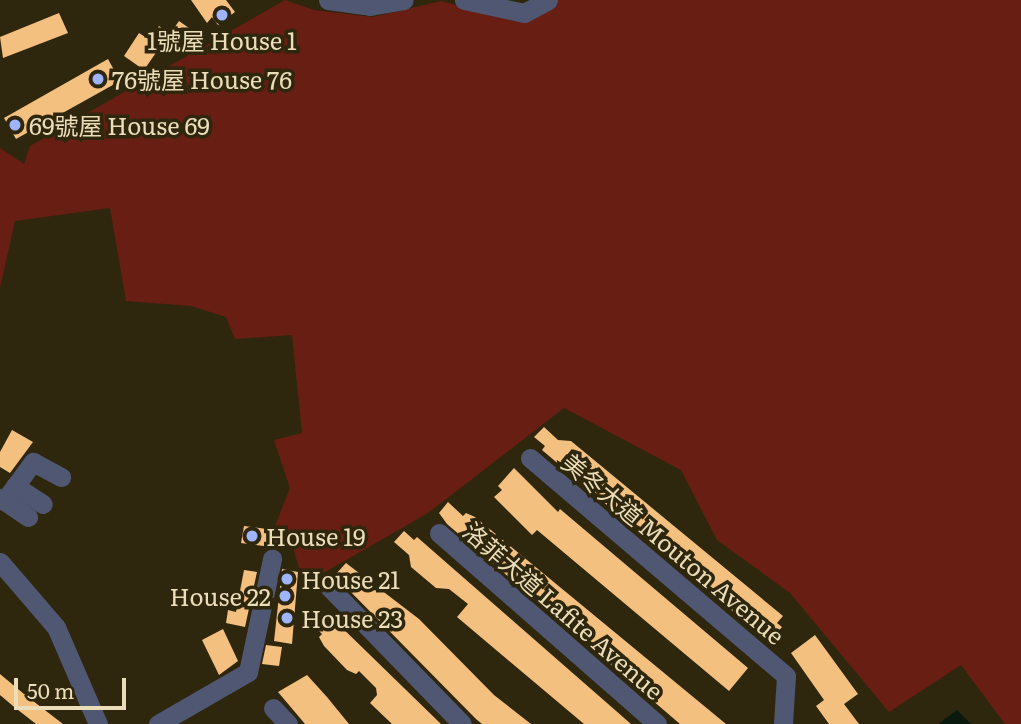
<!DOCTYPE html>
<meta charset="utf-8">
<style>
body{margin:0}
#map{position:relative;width:1021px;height:724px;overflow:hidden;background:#2f260e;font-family:Literata,"Noto Sans TC",serif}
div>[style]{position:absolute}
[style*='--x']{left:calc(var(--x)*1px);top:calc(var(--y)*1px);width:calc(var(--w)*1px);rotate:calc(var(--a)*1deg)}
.green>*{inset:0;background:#681e13}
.water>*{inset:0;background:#09190e}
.building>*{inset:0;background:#f4c080}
.minor>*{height:19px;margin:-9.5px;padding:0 9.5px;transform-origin:9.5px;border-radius:9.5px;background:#4f5772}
.dots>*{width:19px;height:19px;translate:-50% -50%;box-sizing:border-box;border:4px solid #2f260e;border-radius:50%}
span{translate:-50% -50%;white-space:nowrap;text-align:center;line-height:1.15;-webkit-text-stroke:7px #2f260e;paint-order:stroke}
.poi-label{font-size:24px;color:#eaddb8}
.left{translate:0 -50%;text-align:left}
.right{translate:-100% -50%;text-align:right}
.street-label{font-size:24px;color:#eaddb8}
.scale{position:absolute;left:14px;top:678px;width:112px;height:32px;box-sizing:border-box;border:4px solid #eaddb8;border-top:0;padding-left:9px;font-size:21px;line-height:24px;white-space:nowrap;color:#eaddb8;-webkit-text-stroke:5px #2f260e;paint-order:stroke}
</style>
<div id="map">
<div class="green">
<i style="clip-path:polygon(285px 0,314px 10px,373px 17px,441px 1px,523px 22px,542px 15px,558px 0,1021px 0,1021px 724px,1005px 724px,961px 665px,889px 712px,790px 593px,717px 540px,681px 470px,564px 408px,428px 513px,320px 575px,299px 568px,291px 541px,275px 526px,290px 488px,274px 440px,302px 433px,292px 335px,235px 339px,226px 317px,191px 306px,126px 301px,110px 208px,15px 221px,0 288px,0 148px,24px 164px,30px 146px)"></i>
</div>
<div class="water">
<i style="clip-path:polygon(957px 710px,971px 724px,938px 724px)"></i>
</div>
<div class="building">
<i style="clip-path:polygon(191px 0,226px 0,235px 12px,218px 25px,212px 17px,207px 23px)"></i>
<i style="clip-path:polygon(59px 13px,68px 33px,3px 58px,0 37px)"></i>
<i style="clip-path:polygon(179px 21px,199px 35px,193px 45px,181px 38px,173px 51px,162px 44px,144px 70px,124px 56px,139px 33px,150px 40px,159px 26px,170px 34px)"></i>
<i style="clip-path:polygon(108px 59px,120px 81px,16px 139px,4px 118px)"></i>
<i style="clip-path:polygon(544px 427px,558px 440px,571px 441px,783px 616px,777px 623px,782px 627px,769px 642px,542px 450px,545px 446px,534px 437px)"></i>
<i style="clip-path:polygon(12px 430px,33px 442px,10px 473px,0 467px,0 452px)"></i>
<i style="clip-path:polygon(514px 468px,558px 512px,560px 509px,748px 668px,729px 691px,537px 530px,532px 535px,494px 497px,502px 490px,498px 486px)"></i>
<i style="clip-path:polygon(448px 502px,463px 516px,466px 513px,475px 517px,726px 724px,680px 724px,447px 524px,439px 513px)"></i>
<i style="clip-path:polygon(244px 526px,281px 531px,279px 548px,241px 543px)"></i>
<i style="clip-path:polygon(404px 531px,414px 540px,417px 537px,631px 724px,584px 724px,457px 617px,468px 604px,449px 589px,436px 588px,411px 567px,409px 555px,394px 542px)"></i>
<i style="clip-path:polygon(346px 563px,419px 619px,494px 695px,531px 724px,482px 724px,476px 719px,344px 585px,336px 574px)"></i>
<i style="clip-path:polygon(282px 569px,298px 572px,292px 644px,274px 641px)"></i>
<i style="clip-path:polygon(244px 570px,257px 572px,245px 627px,226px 623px,228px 610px,236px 612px)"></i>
<i style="clip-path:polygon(315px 610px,328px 620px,331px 617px,441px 724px,392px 724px,370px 703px,377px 695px,376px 688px,359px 671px,356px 674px,347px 670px,324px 646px,319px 637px,322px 634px,306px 618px)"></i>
<i style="clip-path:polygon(223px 629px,238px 661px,219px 675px,202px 640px)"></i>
<i style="clip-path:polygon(815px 635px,858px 694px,844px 704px,859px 724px,829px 724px,816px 706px,824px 700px,791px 653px)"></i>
<i style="clip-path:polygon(266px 645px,282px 647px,279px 666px,262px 664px)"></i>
<i style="clip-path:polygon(0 674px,24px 694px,63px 724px,36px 724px,13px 706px,0 695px)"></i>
<i style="clip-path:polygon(307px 675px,327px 697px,349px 724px,305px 724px,278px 692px)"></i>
</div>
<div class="minor">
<i style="--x:328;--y:0;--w:42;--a:8.1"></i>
<i style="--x:370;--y:6;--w:34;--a:-10"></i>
<i style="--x:464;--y:0;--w:61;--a:12.2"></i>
<i style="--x:524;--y:13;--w:27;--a:-28"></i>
<i style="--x:530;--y:458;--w:336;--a:40.4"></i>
<i style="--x:786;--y:676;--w:48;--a:93.6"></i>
<i style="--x:15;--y:486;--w:33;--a:33"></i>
<i style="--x:0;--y:498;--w:34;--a:34"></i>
<i style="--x:4;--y:501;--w:49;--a:-53.4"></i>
<i style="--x:33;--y:462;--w:32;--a:28"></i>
<i style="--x:439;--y:533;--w:290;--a:41.2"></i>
<i style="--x:0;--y:562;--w:86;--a:49.3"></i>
<i style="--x:56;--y:627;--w:106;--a:66.6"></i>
<i style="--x:328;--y:586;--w:192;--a:45.8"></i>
<i style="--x:273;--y:708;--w:22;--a:47"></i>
<i style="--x:158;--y:724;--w:104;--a:-30"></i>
<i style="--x:248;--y:672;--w:116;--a:-78"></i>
</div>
<div class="dots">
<i style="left:222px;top:15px;background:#9eb4fd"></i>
<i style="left:98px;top:79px;background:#9eb4fd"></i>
<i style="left:15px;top:125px;background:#9eb4fd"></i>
<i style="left:252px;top:536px;background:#9eb4fd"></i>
<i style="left:287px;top:579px;background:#9eb4fd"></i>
<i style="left:285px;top:596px;background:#9eb4fd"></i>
<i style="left:287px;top:618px;background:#9eb4fd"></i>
</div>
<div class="poi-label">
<span style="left:222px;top:40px">1號屋 House 1</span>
<span class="left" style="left:112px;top:79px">76號屋 House 76</span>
<span class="left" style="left:29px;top:125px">69號屋 House 69</span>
<span class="left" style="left:266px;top:536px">House 19</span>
<span class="left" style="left:301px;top:579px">House 21</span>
<span class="right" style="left:271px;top:596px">House 22</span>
<span class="left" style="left:301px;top:618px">House 23</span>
</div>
<div class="street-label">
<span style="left:674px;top:548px;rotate:40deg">美冬大道 Mouton Avenue</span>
<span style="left:564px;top:610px;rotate:41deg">洛菲大道 Lafite Avenue</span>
</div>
<div class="scale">50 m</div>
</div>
